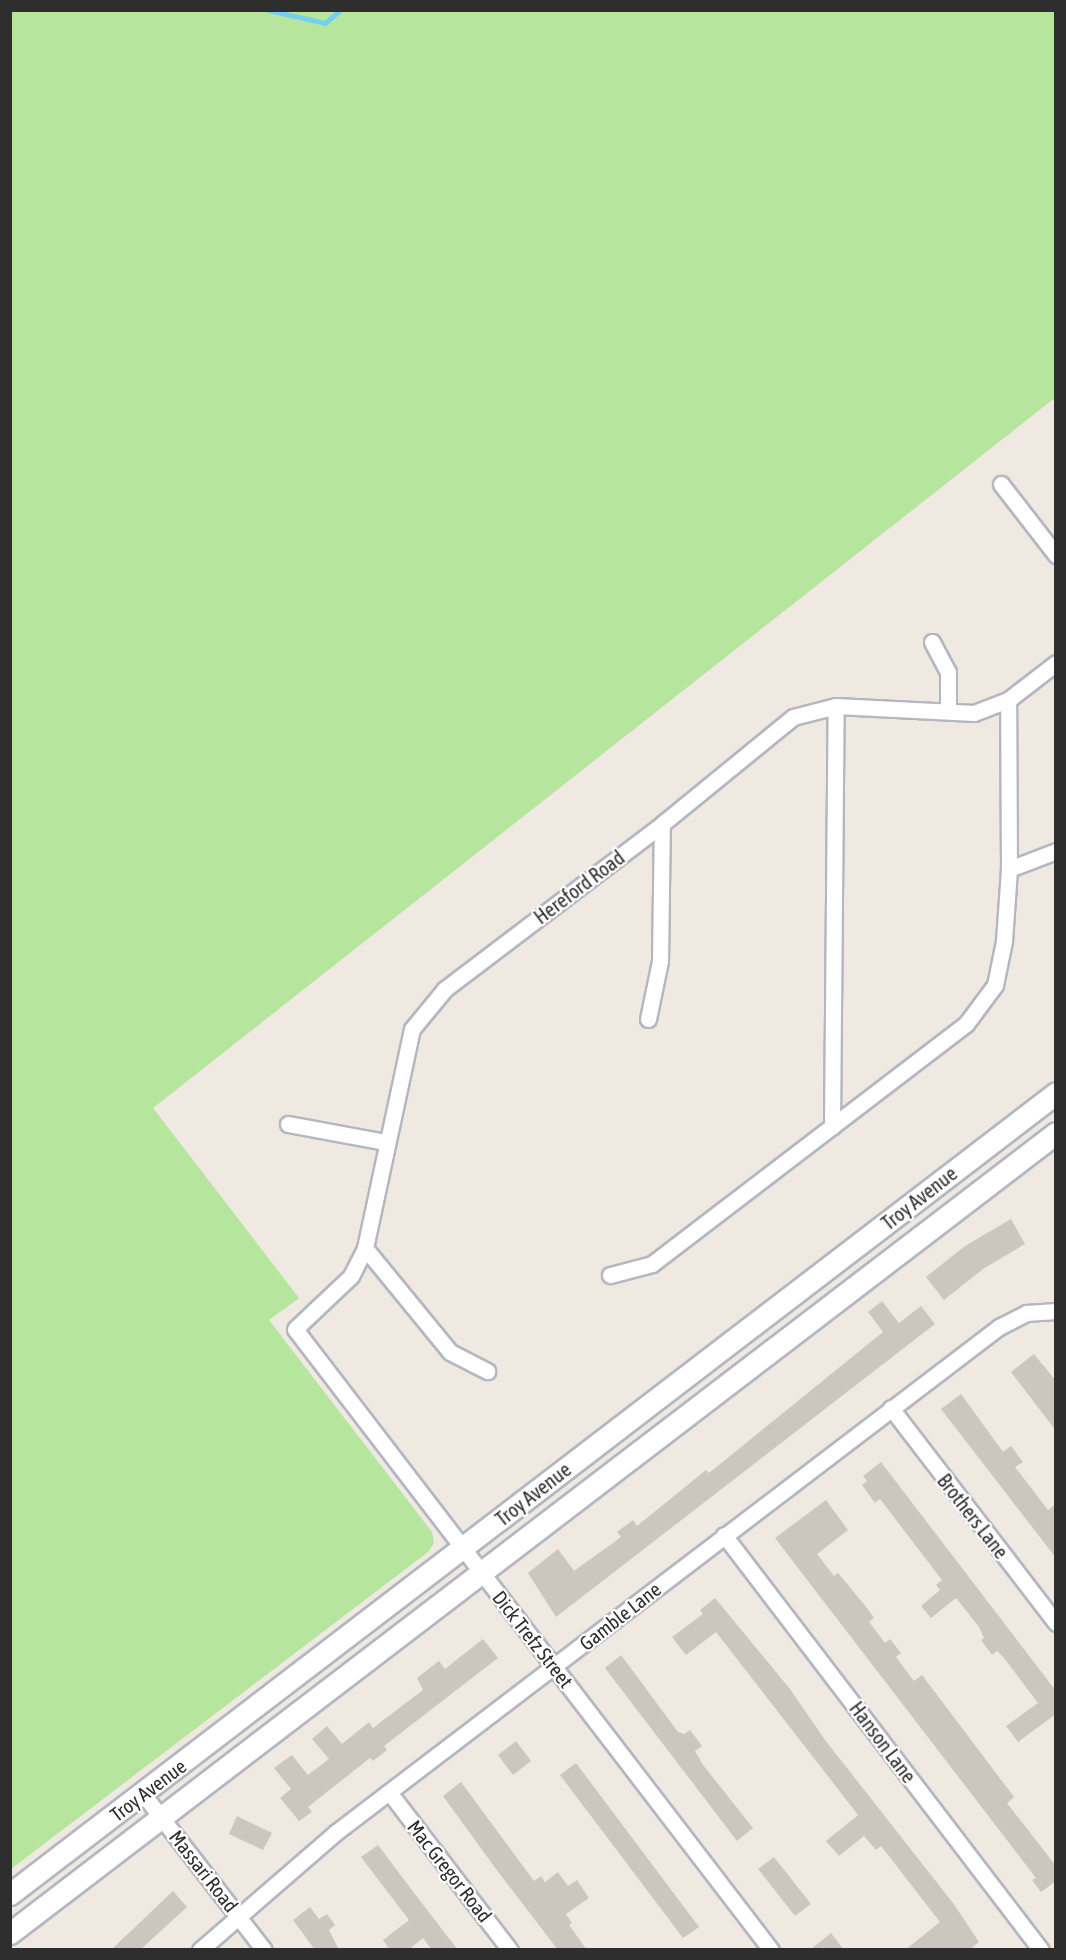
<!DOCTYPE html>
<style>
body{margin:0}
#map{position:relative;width:1066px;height:1960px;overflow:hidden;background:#efe9e1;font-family:"Asap Condensed",sans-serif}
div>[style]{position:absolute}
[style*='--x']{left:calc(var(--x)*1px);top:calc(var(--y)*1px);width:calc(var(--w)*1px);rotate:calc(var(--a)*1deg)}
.green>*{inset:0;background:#b6e59e}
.stream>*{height:5px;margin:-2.5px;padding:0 2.5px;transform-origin:2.5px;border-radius:2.5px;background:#75cff0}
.building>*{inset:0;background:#cbc7bf}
.roads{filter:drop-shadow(2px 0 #b4b7c1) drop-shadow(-2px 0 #b4b7c1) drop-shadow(0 2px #b4b7c1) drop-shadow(0 -2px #b4b7c1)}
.street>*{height:15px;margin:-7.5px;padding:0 7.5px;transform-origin:7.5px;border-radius:7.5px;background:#fff}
.secondary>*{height:21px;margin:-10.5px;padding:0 10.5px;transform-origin:10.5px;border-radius:10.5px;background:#fff}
span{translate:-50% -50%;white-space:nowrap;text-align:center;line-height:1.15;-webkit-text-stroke:4.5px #fff;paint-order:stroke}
.street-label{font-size:20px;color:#2e2e2e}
.frame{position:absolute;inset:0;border:12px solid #2e2e2e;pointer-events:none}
</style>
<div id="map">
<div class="green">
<i style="clip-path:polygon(11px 10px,1055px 11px,1056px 397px,153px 1108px,299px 1298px,269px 1320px,432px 1532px,434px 1543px,428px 1552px,11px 1869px)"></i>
</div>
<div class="stream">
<i style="--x:268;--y:10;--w:58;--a:12.8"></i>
<i style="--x:325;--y:23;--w:20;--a:-41"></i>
</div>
<div class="building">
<i style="clip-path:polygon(1011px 1219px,1025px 1244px,983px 1269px,944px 1300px,926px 1277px,965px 1246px)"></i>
<i style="clip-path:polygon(882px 1301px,899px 1323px,921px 1306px,935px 1324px,556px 1617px,528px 1573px,558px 1549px,574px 1571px,621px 1537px,617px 1532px,633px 1520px,637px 1526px,706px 1470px,709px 1473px,883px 1332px,868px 1312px)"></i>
<i style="clip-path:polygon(1034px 1354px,1056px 1381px,1056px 1431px,1011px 1372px)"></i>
<i style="clip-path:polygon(961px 1394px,1003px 1452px,1011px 1446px,1023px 1462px,1015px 1467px,1048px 1510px,1056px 1504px,1056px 1558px,941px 1409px)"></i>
<i style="clip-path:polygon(881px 1462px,1056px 1691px,1056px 1714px,1018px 1742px,1006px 1726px,1038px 1703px,1004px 1658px,997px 1651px,992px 1655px,981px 1640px,984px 1638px,979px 1627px,956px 1598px,931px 1618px,921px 1606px,940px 1590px,936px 1585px,942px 1580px,880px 1499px,875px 1503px,862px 1485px,867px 1481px,863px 1476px)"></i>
<i style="clip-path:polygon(826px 1500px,848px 1530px,817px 1554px,834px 1576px,838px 1573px,867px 1608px,874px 1618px,869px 1622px,885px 1643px,890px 1639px,901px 1653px,896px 1657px,914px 1681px,922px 1675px,1014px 1797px,1007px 1803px,1056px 1866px,1056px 1881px,1041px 1892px,1032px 1880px,1036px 1878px,775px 1538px)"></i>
<i style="clip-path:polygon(715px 1598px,790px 1689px,825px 1740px,953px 1903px,979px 1942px,969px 1950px,905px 1950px,940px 1922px,881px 1846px,876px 1850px,864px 1836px,839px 1856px,826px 1841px,858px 1815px,716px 1632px,686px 1655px,672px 1637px,703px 1614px,700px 1610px)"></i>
<i style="clip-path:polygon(483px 1639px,498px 1658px,384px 1746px,387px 1750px,373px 1761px,370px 1758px,308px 1807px,312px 1812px,299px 1821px,280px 1798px,291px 1789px,274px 1768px,292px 1755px,308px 1775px,329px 1759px,312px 1739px,327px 1726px,342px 1744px,369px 1722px,373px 1728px,423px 1690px,417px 1678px,439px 1661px,445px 1669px)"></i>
<i style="clip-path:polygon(621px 1655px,678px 1732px,684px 1734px,690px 1730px,702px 1746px,695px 1751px,703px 1765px,753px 1828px,737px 1841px,605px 1668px)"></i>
<i style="clip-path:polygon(516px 1741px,531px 1761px,513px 1775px,498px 1755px)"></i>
<i style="clip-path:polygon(576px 1763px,699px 1927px,683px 1938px,560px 1775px)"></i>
<i style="clip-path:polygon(461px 1782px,534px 1881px,541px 1876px,545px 1882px,558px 1872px,568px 1886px,577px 1880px,589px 1898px,566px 1914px,572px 1923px,569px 1925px,587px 1950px,558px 1950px,496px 1869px,443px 1796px)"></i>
<i style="clip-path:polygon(237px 1816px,272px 1833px,263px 1850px,229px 1834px)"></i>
<i style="clip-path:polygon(378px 1845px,408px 1885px,458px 1950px,432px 1950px,423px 1938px,408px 1950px,390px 1950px,383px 1940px,409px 1920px,361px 1857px)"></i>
<i style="clip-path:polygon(774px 1857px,811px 1904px,795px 1916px,758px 1869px)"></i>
<i style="clip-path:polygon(173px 1891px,187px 1907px,140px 1950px,111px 1950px)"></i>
<i style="clip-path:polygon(310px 1907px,319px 1919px,327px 1914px,335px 1925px,329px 1930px,339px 1950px,315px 1950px,293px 1920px)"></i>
<i style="clip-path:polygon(831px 1933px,844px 1950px,810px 1950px)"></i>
</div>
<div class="roads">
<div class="street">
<i style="--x:1001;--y:484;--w:90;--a:52.2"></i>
<i style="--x:932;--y:642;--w:34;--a:62"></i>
<i style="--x:948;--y:672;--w:39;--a:90"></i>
<i style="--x:1009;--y:869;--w:50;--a:-21"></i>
<i style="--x:648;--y:1019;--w:59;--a:-78.3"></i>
<i style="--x:660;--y:961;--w:137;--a:-89.2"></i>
<i style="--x:288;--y:1124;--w:99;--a:10.5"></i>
<i style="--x:832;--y:1127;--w:421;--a:-89.5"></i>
<i style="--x:365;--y:1248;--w:134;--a:50.7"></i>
<i style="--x:450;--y:1352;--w:42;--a:27.2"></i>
<i style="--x:610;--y:1275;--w:43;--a:-14.7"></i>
<i style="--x:652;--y:1264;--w:395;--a:-37.4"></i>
<i style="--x:966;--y:1024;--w:49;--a:-53.4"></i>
<i style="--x:995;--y:985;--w:45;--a:-78.4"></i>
<i style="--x:1004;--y:941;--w:72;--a:-86"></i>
<i style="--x:1009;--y:869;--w:169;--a:-90.3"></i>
<i style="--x:891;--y:1408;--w:271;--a:52.5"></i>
<i style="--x:724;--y:1535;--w:522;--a:52.63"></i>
<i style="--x:389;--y:1792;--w:199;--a:52.6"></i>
<i style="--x:143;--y:1794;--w:197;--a:52.2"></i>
<i style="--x:200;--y:1950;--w:179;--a:-40.9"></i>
<i style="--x:335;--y:1833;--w:835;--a:-37.31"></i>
<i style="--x:999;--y:1327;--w:30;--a:-27"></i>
<i style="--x:1026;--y:1313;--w:30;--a:-4"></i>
<i style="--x:771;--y:1950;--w:782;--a:-127.47"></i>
<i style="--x:295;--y:1329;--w:77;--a:-43.4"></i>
<i style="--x:351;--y:1276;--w:31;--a:-63"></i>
<i style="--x:365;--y:1248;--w:224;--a:-77.9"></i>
<i style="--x:412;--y:1029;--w:52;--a:-50.5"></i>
<i style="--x:445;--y:989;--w:273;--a:-37.2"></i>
<i style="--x:662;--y:824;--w:169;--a:-39.2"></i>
<i style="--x:793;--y:717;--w:44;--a:-14.3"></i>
<i style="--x:836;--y:706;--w:138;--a:2.9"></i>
<i style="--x:974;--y:713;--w:36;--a:-21"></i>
<i style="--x:1008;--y:700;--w:61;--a:-37.6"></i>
</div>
<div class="secondary">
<i style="--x:10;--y:1894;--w:1317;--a:-37.44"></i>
<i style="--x:10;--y:1933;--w:1317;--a:-37.41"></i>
</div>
</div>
<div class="street-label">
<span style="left:579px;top:887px;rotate:-37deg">Hereford Road</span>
<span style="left:919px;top:1198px;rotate:-38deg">Troy Avenue</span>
<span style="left:533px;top:1494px;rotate:-38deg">Troy Avenue</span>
<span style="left:973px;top:1516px;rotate:52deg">Brothers Lane</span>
<span style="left:620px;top:1616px;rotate:-38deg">Gamble Lane</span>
<span style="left:533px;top:1639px;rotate:52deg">Dick Trefz Street</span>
<span style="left:883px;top:1742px;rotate:53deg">Hanson Lane</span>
<span style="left:148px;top:1790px;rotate:-37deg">Troy Avenue</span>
<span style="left:204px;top:1871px;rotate:52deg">Massari Road</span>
<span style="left:450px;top:1871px;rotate:52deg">Mac Gregor Road</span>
</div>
<div class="frame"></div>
</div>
